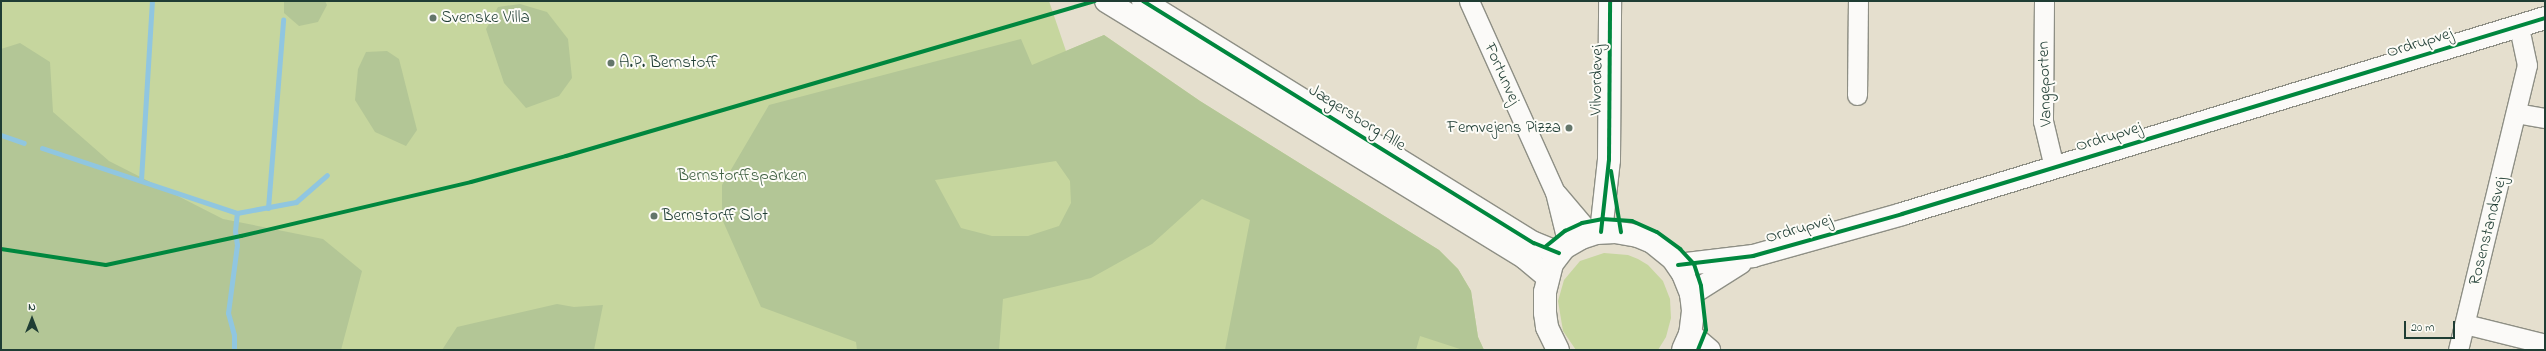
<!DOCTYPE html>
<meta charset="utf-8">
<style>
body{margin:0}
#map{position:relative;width:2546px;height:351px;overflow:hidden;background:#e5dfce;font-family:"Indie Flower",sans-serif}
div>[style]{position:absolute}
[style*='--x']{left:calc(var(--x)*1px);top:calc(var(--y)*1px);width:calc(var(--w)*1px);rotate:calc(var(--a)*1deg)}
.green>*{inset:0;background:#c6d69e}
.forest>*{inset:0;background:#b3c696}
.stream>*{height:5px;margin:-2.5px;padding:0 2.5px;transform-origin:2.5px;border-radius:2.5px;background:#90c6e0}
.roads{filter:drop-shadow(1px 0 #8e8f85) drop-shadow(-1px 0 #8e8f85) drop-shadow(0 1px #8e8f85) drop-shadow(0 -1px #8e8f85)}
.minor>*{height:19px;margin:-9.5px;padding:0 9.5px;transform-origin:9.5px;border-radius:9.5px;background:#fbfaf8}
.tertiary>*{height:22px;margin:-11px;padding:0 11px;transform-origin:11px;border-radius:11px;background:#fbfaf8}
.cycleway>*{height:4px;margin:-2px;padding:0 2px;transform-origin:2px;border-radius:2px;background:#00873e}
.dots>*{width:11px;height:11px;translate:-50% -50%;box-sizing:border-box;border:2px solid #fdfcf7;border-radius:50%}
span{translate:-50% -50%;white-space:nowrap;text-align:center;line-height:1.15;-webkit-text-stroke:4px #fdfcf7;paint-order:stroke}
.poi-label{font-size:17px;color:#1f3d34}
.left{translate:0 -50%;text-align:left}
.right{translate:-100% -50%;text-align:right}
.street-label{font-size:17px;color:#1f3d34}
.park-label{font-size:17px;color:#426245}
.frame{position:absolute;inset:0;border:2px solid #1f3d34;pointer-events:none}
.north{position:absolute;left:12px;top:299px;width:40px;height:40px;-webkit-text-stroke:3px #fdfcf7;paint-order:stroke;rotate:0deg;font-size:11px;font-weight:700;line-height:16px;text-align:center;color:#1f3d34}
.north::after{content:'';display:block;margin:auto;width:14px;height:18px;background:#1f3d34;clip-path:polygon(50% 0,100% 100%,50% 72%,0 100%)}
.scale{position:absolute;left:2404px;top:321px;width:51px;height:18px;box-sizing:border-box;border:2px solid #1f3d34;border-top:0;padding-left:5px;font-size:12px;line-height:14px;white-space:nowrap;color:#1f3d34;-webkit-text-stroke:3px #fdfcf7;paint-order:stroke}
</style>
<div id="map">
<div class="green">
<i style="clip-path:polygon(1px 1px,1049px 1px,1066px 51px,1104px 35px,1200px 101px,1439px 250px,1458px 269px,1471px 291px,1478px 337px,1484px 350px,1px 350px)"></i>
<i style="clip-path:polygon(1604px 253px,1628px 255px,1638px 259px,1648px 265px,1663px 281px,1670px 299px,1671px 318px,1666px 337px,1658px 350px,1576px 350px,1563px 331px,1558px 301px,1564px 280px,1580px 261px)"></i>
</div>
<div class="forest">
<i style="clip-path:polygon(284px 1px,325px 1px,327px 5px,318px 22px,299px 26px,284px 13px)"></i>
<i style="clip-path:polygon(520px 4px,547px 12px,568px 39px,572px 78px,559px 96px,526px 108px,504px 83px,486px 29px,498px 7px)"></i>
<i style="clip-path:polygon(evenodd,1104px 35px,1200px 101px,1439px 250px,1458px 269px,1471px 291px,1478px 337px,1484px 350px,1463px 350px,1420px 336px,1416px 350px,1225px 350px,1250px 220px,1202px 199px,1152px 244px,1091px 278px,1003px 299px,999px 350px,857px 350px,856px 342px,761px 307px,722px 219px,722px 185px,769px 105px,1021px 39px,1032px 65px,1104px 35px,1056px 161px,1070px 181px,1071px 203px,1059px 226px,1028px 236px,992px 236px,961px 228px,935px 180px,1056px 161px)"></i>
<i style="clip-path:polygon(20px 43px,50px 62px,53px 112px,109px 161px,223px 219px,323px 239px,362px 271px,341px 350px,1px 350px,1px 49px)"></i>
<i style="clip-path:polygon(387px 51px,399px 59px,417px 130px,406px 146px,375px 132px,355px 100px,358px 69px,366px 52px)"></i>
<i style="clip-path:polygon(557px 304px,574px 307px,603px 305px,594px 350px,442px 350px,457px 327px)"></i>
</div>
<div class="stream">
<i style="--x:1;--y:135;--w:24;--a:19"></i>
<i style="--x:42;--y:148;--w:206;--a:18.4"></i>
<i style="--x:237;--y:213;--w:60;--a:-10.6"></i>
<i style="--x:296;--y:202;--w:41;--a:-41.1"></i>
<i style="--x:141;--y:180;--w:179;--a:-86.5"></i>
<i style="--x:268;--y:208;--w:189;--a:-85.4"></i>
<i style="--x:234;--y:350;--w:15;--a:-90"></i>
<i style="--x:234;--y:335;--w:23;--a:-105"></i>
<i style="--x:228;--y:313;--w:69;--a:-82.5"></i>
<i style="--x:237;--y:245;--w:14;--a:-98"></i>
<i style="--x:235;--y:231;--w:18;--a:-84"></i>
</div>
<div class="roads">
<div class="minor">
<i style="--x:1469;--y:1;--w:209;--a:65.8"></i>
<i style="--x:1555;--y:192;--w:55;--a:76.2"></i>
<i style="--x:2044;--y:1;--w:120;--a:90.5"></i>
<i style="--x:2043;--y:121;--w:47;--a:76.6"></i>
<i style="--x:1857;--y:95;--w:94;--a:-89.4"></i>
<i style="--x:2516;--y:113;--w:29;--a:10"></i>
<i style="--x:1557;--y:194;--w:52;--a:49.6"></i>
<i style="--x:2465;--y:324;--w:82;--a:14"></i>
<i style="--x:2458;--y:350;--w:293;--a:-76.4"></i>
<i style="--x:2527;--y:65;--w:39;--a:-102"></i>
</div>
<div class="tertiary">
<i style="--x:1106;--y:1;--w:492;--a:31.5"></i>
<i style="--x:1525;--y:258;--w:30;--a:40"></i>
<i style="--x:1143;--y:1;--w:460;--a:31.8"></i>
<i style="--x:1534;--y:243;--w:27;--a:22"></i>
<i style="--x:1601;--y:232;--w:72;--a:-83.7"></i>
<i style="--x:1609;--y:160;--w:159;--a:-89.6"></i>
<i style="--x:1678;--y:265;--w:76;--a:-6.8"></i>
<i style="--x:1753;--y:256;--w:155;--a:-15.7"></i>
<i style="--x:1902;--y:214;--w:672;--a:-16.95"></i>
<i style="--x:1691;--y:294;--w:58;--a:-32.3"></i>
<i style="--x:1690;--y:334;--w:25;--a:40"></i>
<i style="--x:1558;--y:350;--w:25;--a:-116"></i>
<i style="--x:1547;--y:327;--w:14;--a:-98"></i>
<i style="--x:1545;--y:313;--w:21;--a:-90"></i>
<i style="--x:1545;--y:292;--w:29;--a:-76"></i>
<i style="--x:1552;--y:264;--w:20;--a:-53"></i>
<i style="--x:1564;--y:248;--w:20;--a:-30"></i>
<i style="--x:1581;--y:238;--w:16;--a:-18"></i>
<i style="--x:1596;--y:233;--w:19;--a:-3"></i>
<i style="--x:1615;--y:232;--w:23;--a:10"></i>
<i style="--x:1638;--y:236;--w:15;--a:23"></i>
<i style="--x:1652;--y:242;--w:27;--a:39"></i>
<i style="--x:1673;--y:259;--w:18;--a:56"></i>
<i style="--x:1683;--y:274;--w:22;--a:68"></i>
<i style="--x:1691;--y:294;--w:17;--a:83"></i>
<i style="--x:1693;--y:311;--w:23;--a:97"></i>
<i style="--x:1690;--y:334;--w:17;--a:114"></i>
</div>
</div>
<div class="cycleway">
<i style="--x:1143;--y:1;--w:460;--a:31.8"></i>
<i style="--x:1534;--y:243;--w:27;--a:22"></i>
<i style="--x:1611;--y:171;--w:62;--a:80.7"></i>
<i style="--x:1601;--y:232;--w:72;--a:-83.7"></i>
<i style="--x:1609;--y:160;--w:159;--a:-89.6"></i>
<i style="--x:1545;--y:247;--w:26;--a:-39"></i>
<i style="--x:1565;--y:231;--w:19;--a:-25"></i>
<i style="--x:1582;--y:223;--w:20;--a:-11"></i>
<i style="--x:1602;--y:219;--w:30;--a:4"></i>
<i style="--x:1632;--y:221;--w:27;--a:24"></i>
<i style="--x:1657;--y:232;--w:29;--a:36"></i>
<i style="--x:1680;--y:249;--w:21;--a:47"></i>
<i style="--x:1694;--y:264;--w:23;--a:72"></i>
<i style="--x:1701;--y:286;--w:44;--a:83.5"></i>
<i style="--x:1706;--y:330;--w:22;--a:112"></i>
<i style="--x:1;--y:249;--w:106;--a:8.7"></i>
<i style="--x:106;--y:265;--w:138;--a:-12.1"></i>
<i style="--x:241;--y:236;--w:236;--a:-13.2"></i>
<i style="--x:471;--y:182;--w:98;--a:-15.3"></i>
<i style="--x:566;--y:156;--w:551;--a:-16.33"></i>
<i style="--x:1678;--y:265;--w:76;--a:-6.8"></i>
<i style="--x:1753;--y:256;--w:155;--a:-15.7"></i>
<i style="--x:1902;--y:214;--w:672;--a:-16.95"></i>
</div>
<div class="dots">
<i style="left:433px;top:18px;background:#64766a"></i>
<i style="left:611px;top:63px;background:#64766a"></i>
<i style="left:1569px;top:128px;background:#64766a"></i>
<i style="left:654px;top:216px;background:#64766a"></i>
</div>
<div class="poi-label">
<span class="left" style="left:441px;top:18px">Svenske Villa</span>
<span class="left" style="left:619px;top:63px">A.P. Bernstoff</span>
<span class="right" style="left:1561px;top:128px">Femvejens Pizza</span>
<span class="left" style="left:662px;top:216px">Bernstorff Slot</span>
</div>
<div class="street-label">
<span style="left:2420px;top:43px;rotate:-17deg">Ordrupvej</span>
<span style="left:1502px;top:74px;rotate:66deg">Fortunvej</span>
<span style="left:1597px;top:80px;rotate:-89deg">Vilvordevej</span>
<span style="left:2045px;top:84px;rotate:-92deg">Vangeporten</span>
<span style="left:1357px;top:118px;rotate:32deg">Jægersborg Alle</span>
<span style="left:2109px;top:137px;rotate:-17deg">Ordrupvej</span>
<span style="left:1799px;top:229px;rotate:-16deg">Ordrupvej</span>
<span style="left:2488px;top:231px;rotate:-76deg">Rosenstandsvej</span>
</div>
<div class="park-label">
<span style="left:742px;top:176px">Bernstorffsparken</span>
</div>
<div class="frame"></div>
<div class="north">N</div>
<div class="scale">20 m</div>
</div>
